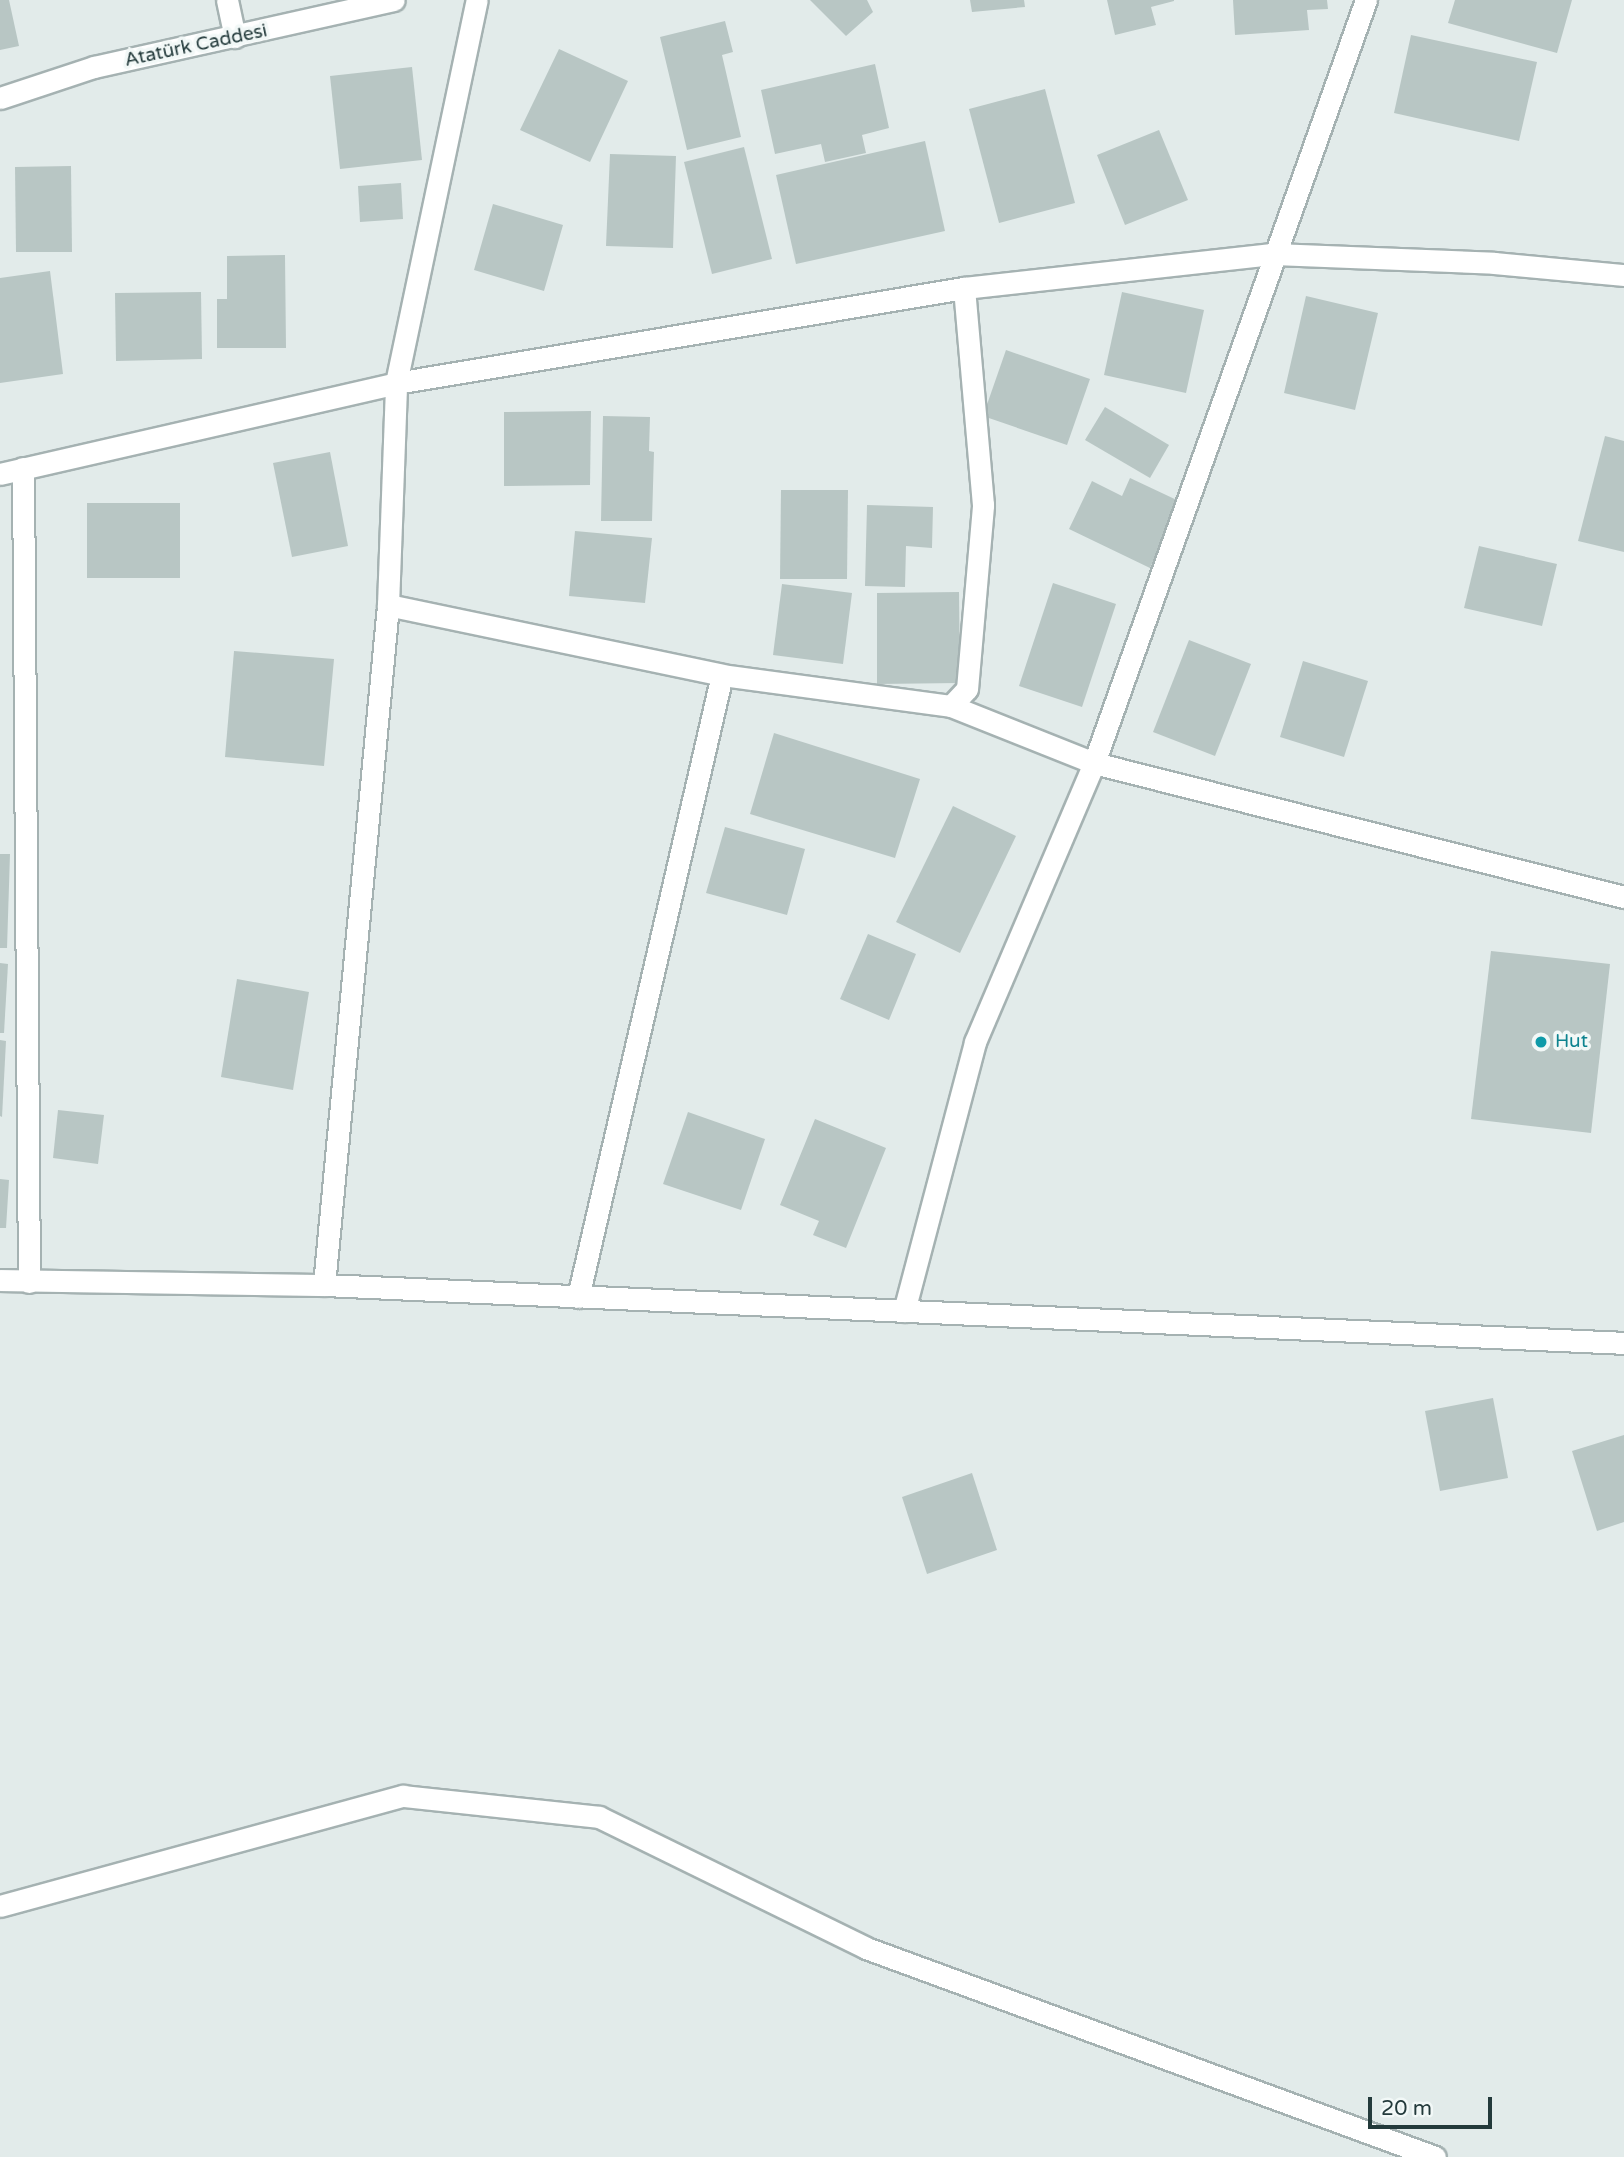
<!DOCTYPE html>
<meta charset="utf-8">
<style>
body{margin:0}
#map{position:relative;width:1624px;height:2157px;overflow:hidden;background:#e2ebea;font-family:"Varela Round",sans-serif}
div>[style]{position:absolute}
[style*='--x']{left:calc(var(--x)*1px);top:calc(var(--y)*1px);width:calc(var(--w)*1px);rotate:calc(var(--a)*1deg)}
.building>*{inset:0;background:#b8c6c4}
.roads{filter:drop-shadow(2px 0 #a5b2b2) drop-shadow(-2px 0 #a5b2b2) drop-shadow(0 2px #a5b2b2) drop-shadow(0 -2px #a5b2b2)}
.street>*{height:21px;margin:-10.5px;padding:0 10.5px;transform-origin:10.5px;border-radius:10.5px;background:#fff}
.secondary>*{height:21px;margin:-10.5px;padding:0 10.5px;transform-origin:10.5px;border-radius:10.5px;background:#fff}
.dots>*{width:19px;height:19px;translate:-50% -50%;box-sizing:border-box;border:4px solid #f2f8f7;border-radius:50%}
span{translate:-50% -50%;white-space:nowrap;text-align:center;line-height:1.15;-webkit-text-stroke:7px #f2f8f7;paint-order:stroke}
.street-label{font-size:19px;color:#233a3b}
.culture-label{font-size:19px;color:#0d838f}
.left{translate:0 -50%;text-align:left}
.scale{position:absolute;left:1368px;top:2097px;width:124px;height:32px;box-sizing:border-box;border:4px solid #233a3b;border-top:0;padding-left:9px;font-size:21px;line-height:24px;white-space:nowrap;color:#233a3b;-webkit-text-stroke:5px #f2f8f7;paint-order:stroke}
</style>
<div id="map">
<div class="building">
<i style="clip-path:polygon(0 0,9px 0,19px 46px,0 50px)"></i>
<i style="clip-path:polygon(810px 0,867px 0,873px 12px,846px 36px)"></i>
<i style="clip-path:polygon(970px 0,1024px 0,1025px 7px,972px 12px)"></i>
<i style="clip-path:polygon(1107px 0,1174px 0,1174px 1px,1151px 7px,1156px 25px,1115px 35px)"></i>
<i style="clip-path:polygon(1233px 0,1327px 0,1328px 9px,1307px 10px,1309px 30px,1235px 35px)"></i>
<i style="clip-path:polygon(1455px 0,1572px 0,1557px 53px,1448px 23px)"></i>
<i style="clip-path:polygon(725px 21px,733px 52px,722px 55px,741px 137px,687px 150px,660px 37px)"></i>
<i style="clip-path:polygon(1411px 35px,1537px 62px,1519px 141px,1394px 113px)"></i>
<i style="clip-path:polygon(559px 49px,628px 81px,590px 162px,520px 130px)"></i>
<i style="clip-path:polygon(875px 64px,889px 128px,862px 135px,866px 153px,825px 162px,821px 144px,775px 154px,761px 90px)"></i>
<i style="clip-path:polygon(412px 67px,422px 160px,340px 169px,330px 76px)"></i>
<i style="clip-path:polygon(1045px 89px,1075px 203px,999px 223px,969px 109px)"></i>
<i style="clip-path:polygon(1159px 130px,1188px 200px,1125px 225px,1097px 155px)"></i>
<i style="clip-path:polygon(925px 141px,945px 231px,796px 264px,776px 175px)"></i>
<i style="clip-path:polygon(744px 147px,772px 259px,712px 274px,684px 162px)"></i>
<i style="clip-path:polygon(610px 154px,676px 156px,673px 248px,606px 246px)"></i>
<i style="clip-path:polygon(71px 166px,72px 252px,16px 252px,15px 167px)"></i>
<i style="clip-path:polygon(401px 183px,403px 219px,360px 222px,358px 186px)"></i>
<i style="clip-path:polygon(493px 204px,563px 225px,544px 291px,474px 270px)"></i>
<i style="clip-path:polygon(285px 255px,286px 348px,217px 348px,217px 299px,227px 299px,227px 256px)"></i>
<i style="clip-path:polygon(50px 271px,63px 374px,0 383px,0 278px)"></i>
<i style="clip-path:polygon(201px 292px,202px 359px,116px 361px,115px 293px)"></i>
<i style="clip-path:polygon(1122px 292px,1204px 310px,1186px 393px,1104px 375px)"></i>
<i style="clip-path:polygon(1306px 296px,1378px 313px,1355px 410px,1284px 393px)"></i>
<i style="clip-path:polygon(1006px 350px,1090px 379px,1067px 445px,983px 416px)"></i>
<i style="clip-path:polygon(1105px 407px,1169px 445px,1150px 478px,1085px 440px)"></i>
<i style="clip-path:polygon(591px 411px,590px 485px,504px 486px,504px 412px)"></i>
<i style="clip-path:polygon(603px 416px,650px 417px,649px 451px,654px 452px,652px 521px,601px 521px)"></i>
<i style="clip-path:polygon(1605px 436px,1624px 441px,1624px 552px,1578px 541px)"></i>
<i style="clip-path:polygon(330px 452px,348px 546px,292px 557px,273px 463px)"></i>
<i style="clip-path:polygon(1130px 478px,1181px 502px,1150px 568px,1069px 529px,1092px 481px,1122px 496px)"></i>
<i style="clip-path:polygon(781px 490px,848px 490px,847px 579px,780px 579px)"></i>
<i style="clip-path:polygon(87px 503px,180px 503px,180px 578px,87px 578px)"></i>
<i style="clip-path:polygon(867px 505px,933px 507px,932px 548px,906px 546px,905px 587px,865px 586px)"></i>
<i style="clip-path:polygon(575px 531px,652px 538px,645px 603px,569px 596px)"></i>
<i style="clip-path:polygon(1479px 546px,1557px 564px,1542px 626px,1464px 608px)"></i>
<i style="clip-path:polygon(1053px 583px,1116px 604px,1082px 707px,1019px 686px)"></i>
<i style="clip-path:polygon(782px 584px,852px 593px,843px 664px,773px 655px)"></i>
<i style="clip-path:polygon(959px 592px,960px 683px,877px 684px,877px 593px)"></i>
<i style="clip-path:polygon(1189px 640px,1251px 664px,1215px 756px,1153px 732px)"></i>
<i style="clip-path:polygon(234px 651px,334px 659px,324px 766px,225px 757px)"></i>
<i style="clip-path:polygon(1303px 661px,1368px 681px,1344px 757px,1280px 737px)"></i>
<i style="clip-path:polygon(774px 733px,920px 779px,895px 858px,750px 814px)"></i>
<i style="clip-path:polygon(953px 806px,1016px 836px,960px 953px,896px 922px)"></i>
<i style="clip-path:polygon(725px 827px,805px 849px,787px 915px,706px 893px)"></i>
<i style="clip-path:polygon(0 854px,10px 854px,7px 948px,0 948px)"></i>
<i style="clip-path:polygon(868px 934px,916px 954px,889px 1020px,840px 999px)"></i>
<i style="clip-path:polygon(1491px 951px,1610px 964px,1591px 1133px,1471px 1119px)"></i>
<i style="clip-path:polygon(0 963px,8px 964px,4px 1033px,0 1033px)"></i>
<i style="clip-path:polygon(237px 979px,309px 992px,293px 1090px,221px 1077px)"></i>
<i style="clip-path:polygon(0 1040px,6px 1041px,2px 1117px,0 1116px)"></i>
<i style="clip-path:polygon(58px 1110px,104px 1115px,98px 1164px,53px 1158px)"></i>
<i style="clip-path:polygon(688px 1112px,765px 1139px,741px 1210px,663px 1184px)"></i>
<i style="clip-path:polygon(815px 1119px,886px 1148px,846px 1248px,813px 1235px,819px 1221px,780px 1205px)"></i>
<i style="clip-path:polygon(0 1179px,9px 1180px,6px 1228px,0 1228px)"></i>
<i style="clip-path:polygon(1493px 1398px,1508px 1478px,1440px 1491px,1425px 1411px)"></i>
<i style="clip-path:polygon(1624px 1435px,1624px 1522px,1597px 1531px,1572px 1451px)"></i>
<i style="clip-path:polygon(972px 1473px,997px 1550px,927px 1574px,902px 1497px)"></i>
</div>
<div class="roads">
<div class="street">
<i style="--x:227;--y:0;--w:38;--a:78"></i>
<i style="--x:23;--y:468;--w:814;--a:89.58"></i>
<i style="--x:0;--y:474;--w:406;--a:-12.9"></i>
<i style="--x:396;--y:383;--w:576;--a:-9.5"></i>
<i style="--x:964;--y:288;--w:312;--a:-6.3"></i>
<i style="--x:1274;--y:254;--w:220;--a:2.3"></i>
<i style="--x:1494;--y:263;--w:131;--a:5.3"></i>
<i style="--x:388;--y:605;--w:341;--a:11.8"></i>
<i style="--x:722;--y:675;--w:231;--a:7.7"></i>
<i style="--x:951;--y:706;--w:154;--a:21.7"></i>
<i style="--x:1094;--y:763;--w:547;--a:14.19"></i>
<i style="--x:951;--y:706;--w:23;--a:-47"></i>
<i style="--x:967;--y:689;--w:185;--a:-85"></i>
<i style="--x:983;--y:505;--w:218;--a:-95"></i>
<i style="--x:0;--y:1280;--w:324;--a:0.9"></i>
<i style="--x:324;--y:1285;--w:1301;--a:2.55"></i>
<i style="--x:324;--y:1285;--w:683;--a:-84.62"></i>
<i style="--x:388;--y:605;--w:222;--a:-87.9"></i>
<i style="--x:396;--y:383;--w:391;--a:-78.1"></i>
<i style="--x:578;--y:1297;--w:638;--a:-76.97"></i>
<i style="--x:904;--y:1311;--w:278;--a:-75.2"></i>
<i style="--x:975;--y:1042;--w:303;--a:-66.9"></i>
<i style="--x:1094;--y:763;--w:810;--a:-70.38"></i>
<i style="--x:0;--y:1906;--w:418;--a:-15.3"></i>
<i style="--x:403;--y:1796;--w:197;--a:6.1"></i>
<i style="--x:599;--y:1817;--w:297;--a:26.1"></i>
<i style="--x:866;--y:1948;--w:606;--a:20.17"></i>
</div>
<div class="secondary">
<i style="--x:0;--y:98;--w:99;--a:-18.3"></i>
<i style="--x:94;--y:67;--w:307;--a:-12.6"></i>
</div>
</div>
<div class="dots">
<i style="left:1541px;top:1042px;background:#0f9aa8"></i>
</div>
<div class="street-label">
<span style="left:196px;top:46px;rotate:-12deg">Atatürk Caddesi</span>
</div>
<div class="culture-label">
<span class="left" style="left:1555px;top:1042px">Hut</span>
</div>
<div class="scale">20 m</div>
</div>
